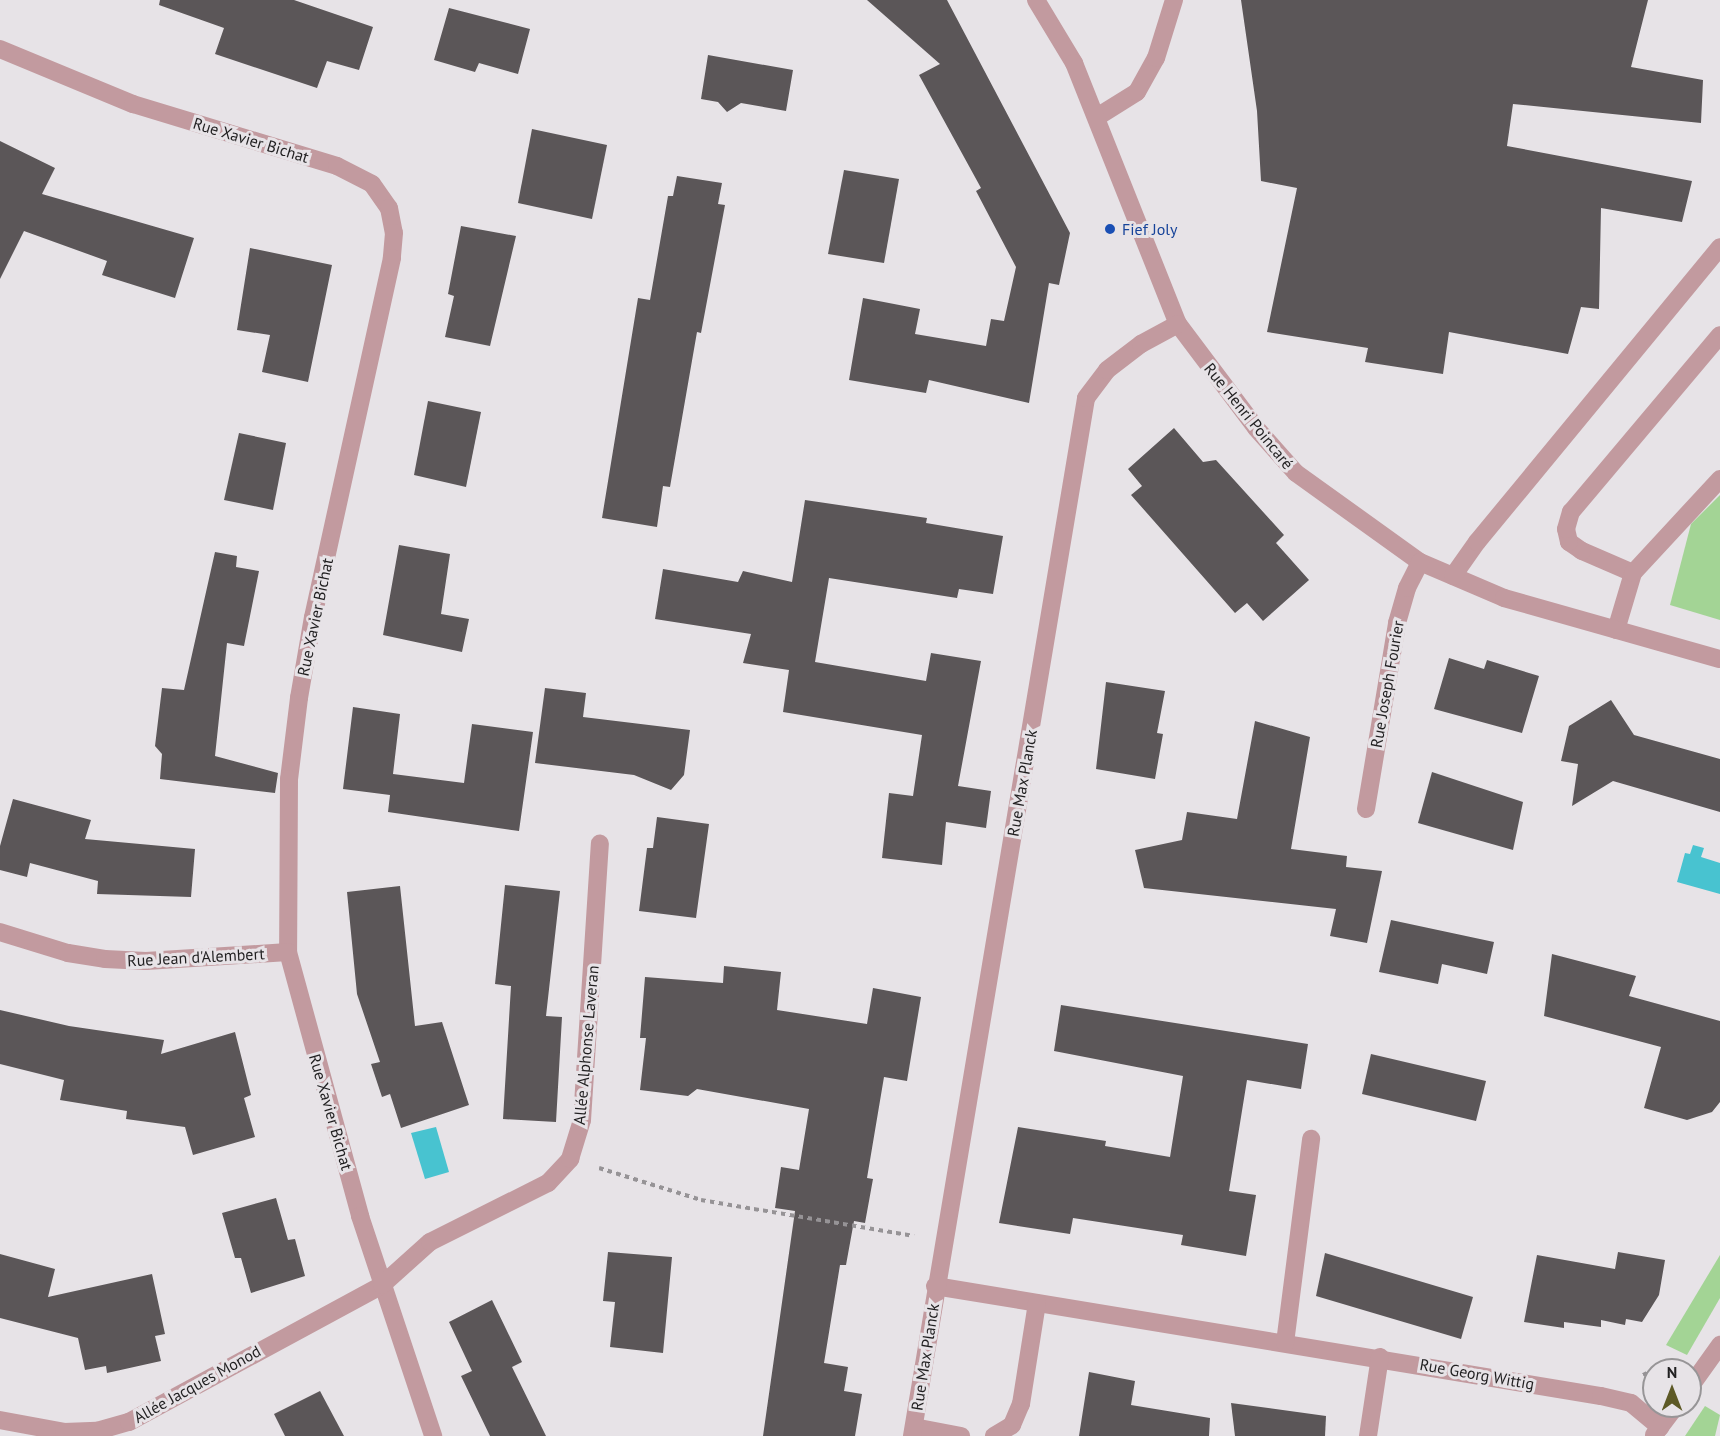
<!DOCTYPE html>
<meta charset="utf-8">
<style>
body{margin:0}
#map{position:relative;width:1720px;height:1436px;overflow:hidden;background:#e7e3e7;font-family:"PT Sans",sans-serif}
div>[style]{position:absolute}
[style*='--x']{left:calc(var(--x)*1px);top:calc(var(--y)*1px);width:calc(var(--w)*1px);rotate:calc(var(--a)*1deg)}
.green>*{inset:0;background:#a3d495}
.water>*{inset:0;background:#48c3d0}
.building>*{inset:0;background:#5b5658}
.path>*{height:4px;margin-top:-2px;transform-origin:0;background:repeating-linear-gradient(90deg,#969396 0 4.5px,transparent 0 9px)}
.service>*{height:18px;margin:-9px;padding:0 9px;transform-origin:9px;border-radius:9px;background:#c29a9f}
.minor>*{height:18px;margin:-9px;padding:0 9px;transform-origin:9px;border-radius:9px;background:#c29a9f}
.dots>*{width:16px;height:16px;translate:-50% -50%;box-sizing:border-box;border:3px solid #e7e3e7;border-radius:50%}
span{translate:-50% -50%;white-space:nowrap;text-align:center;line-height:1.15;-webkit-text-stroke:6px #e7e3e7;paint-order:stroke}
.street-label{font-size:16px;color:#201f20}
.transit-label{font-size:16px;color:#164399}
.left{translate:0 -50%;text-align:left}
.north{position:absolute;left:1642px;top:1358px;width:60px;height:60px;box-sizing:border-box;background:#e7e3e7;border:2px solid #979597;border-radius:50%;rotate:0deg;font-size:16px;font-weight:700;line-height:24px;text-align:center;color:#201f20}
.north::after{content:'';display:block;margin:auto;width:21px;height:27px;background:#5d5926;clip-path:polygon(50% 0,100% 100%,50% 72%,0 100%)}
</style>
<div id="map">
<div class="green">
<i style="clip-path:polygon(1720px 495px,1720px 620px,1670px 605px,1691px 524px)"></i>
<i style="clip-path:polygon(1720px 1255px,1720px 1298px,1687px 1355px,1666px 1345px)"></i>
<i style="clip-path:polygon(1705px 1406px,1720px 1415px,1715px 1436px,1685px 1436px)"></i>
</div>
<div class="water">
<i style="clip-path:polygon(1693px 845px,1704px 848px,1701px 857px,1720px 863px,1720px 894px,1677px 882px,1685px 853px,1690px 854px)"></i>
<i style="clip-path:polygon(436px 1127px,449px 1172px,425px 1179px,411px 1133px)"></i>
</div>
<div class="building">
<i style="clip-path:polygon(160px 0,294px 0,373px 27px,359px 70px,327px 61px,317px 88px,215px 54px,224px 28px,159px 5px)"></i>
<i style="clip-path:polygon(867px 0,947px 0,1070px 233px,1059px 285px,1049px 283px,1029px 403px,929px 380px,926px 393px,849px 380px,863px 298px,920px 309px,915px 334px,986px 346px,991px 319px,1004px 321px,1016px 267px,976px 191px,981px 188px,919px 75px,940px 64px)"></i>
<i style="clip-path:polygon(1241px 0,1648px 0,1631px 67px,1703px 80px,1701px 123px,1513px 104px,1507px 146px,1692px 181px,1682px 222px,1601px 208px,1599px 309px,1581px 307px,1568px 354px,1449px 332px,1443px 374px,1365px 362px,1368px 348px,1267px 332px,1297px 188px,1261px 181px,1257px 111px)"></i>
<i style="clip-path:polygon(449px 8px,530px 29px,518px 74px,479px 63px,475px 72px,434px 60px)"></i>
<i style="clip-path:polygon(708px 55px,793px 70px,786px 111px,741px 103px,727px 112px,718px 102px,701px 99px)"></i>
<i style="clip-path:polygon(532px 129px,607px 145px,592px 219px,518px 203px)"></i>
<i style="clip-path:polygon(0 141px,55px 168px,42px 194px,194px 238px,175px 298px,102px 275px,107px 261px,24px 231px,0 279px)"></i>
<i style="clip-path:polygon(844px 170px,899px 179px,884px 263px,828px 254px)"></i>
<i style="clip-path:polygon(677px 176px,722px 183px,718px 204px,725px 205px,701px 333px,697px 332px,670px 487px,663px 486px,657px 527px,602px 518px,638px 298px,650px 300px,668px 196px,673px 196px)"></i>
<i style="clip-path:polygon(461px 226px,516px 236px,490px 346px,445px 337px,454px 296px,448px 294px)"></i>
<i style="clip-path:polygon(250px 248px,332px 265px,308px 382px,262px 372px,270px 335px,237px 330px)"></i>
<i style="clip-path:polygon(428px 401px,481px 412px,466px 487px,414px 475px)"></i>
<i style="clip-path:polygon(1174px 428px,1203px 462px,1216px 460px,1284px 535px,1276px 543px,1309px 580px,1263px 621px,1247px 603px,1235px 613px,1131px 495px,1142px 486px,1128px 469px)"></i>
<i style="clip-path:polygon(239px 433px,286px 443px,273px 510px,224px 500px)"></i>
<i style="clip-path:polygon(805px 500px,927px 518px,926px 523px,1003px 536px,993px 594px,959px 589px,957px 598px,829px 578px,815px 662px,926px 681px,931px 653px,981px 661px,958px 786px,991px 791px,986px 828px,946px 822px,942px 865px,882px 858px,889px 793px,913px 796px,922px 735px,783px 712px,789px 670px,743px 663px,751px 634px,655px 619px,663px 569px,738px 582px,743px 571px,792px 582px)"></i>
<i style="clip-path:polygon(399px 545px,450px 554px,441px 614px,469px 619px,462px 652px,383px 635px)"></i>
<i style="clip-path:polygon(215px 552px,237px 556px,236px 567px,259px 571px,244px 646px,227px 643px,215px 756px,278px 773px,275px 793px,160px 779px,162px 754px,155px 746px,162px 688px,184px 690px)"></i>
<i style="clip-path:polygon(1449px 658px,1484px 669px,1487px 660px,1539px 676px,1522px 733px,1434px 709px)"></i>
<i style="clip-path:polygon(1106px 682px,1165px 691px,1157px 733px,1163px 734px,1155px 779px,1096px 769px)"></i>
<i style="clip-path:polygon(545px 688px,586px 693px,583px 717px,690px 730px,684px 775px,671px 790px,634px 775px,535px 763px)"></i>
<i style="clip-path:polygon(1611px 700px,1634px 735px,1720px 759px,1720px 812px,1613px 781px,1572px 806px,1578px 764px,1561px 761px,1569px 726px)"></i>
<i style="clip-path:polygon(353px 707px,400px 714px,393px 774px,464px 783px,472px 724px,533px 732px,519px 831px,388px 812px,390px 795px,343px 789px)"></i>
<i style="clip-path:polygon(1255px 721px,1310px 737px,1291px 849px,1347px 856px,1346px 867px,1382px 871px,1367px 943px,1330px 936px,1336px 909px,1144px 888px,1135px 850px,1182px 840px,1187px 812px,1237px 819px)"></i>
<i style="clip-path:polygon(1432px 772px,1523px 802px,1513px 850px,1418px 823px)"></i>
<i style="clip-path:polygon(13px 799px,91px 820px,85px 839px,195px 849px,191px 897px,97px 894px,98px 881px,30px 863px,27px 877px,0 870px,0 846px)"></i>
<i style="clip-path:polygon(657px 817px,709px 824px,696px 918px,639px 911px,647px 848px,653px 848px)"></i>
<i style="clip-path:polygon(505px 885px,560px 891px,546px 1016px,562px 1017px,556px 1122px,503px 1119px,511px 986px,495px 984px)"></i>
<i style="clip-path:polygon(400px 886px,415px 1026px,442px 1022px,469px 1105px,401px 1128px,390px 1094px,382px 1097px,371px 1064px,380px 1062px,357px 994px,347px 892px)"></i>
<i style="clip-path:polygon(1391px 920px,1494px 942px,1487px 974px,1442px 964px,1438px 984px,1379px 972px)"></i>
<i style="clip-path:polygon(1552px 954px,1636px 976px,1629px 996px,1720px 1021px,1720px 1102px,1712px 1112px,1687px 1120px,1644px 1108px,1661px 1047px,1544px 1016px)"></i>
<i style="clip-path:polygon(724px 966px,781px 972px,777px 1010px,867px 1024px,873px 988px,921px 997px,907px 1081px,884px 1077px,867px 1178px,873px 1179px,865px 1223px,854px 1221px,846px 1265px,840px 1265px,824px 1363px,848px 1367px,844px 1391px,862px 1394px,855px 1436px,763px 1436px,795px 1211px,775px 1208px,781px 1167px,799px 1170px,809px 1109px,697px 1089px,688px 1096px,640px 1090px,646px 1038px,640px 1038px,645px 977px,723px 983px)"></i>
<i style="clip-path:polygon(1061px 1005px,1308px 1044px,1301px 1089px,1247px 1080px,1229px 1191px,1256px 1195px,1246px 1256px,1181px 1245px,1183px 1235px,1073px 1218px,1070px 1234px,999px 1223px,1018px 1127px,1106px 1141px,1105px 1146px,1170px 1157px,1183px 1076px,1054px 1051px)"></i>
<i style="clip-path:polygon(0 1010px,69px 1026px,164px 1040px,161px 1054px,235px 1032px,251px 1095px,244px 1098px,255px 1137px,193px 1155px,185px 1127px,126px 1119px,127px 1111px,60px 1100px,64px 1080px,0 1064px)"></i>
<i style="clip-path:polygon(1371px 1054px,1486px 1081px,1476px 1121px,1362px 1094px)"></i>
<i style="clip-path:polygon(276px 1198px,288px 1240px,295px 1239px,305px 1276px,251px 1293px,241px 1258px,235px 1258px,222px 1213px)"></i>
<i style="clip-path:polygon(608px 1252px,672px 1257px,663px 1353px,610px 1347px,615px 1302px,603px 1301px)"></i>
<i style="clip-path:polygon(1618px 1252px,1665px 1260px,1659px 1295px,1642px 1322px,1626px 1319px,1625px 1325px,1601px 1320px,1601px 1327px,1564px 1322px,1564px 1328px,1524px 1322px,1537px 1255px,1615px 1269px)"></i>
<i style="clip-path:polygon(1325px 1253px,1473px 1297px,1461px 1339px,1316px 1296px)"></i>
<i style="clip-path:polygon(0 1254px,55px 1269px,48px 1297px,152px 1274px,165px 1334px,155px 1336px,161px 1361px,107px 1373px,106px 1366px,85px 1370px,78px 1338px,0 1318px)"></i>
<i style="clip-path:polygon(492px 1300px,522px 1362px,512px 1367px,546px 1436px,490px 1436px,461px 1376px,472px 1371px,449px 1322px)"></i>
<i style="clip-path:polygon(1089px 1372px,1135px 1381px,1131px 1405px,1210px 1418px,1209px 1436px,1079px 1436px)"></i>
<i style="clip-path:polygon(320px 1391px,344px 1436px,285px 1436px,274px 1414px)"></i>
<i style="clip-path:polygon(1231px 1403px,1326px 1416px,1325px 1436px,1235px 1436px)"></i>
</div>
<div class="path">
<i style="--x:599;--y:1168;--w:107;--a:17.4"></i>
<i style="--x:701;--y:1200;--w:216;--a:9.6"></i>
<i style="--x:1643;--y:1375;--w:20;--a:-27"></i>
<i style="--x:1661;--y:1366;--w:6;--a:45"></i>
</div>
<div class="service">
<i style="--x:1097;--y:117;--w:47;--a:-32"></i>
<i style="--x:1137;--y:92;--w:39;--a:-61"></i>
<i style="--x:1156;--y:58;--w:61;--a:-72.8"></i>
<i style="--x:1633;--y:573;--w:56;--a:-156.7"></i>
<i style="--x:1582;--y:551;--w:16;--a:-145"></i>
<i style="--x:1569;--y:542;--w:13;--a:-103"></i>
<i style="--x:1566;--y:529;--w:18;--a:-74"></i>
<i style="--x:1571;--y:512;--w:231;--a:-49.9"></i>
<i style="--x:1616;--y:630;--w:59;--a:-73.4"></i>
<i style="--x:1633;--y:573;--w:128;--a:-47.2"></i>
</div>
<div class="minor">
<i style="--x:1036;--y:0;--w:74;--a:58.9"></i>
<i style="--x:1074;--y:63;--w:281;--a:68.3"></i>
<i style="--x:1178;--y:324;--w:130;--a:53.1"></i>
<i style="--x:1256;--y:428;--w:60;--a:48.4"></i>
<i style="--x:1296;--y:473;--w:153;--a:35.7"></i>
<i style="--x:1420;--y:562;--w:91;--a:23.2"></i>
<i style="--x:1504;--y:598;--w:224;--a:15.8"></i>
<i style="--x:0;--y:49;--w:144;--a:22.5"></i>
<i style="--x:133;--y:104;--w:213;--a:16.9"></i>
<i style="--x:337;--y:166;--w:39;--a:27"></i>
<i style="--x:372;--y:184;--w:29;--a:55"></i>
<i style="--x:389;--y:208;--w:25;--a:79"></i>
<i style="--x:394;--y:233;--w:25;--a:95"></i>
<i style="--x:392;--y:258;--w:368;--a:102.4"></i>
<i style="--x:313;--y:617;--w:82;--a:99.8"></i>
<i style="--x:299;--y:698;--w:82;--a:97"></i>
<i style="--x:289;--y:779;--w:173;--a:90.3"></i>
<i style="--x:288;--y:952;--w:274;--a:74.7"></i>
<i style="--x:360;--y:1216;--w:232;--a:71.6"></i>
<i style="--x:1453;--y:576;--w:42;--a:-54.8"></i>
<i style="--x:1477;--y:542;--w:382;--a:-50.5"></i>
<i style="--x:1366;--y:809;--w:189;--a:-80.5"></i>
<i style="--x:1397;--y:623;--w:36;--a:-74"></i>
<i style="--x:1407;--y:588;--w:29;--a:-63"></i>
<i style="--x:0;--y:932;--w:71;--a:17.2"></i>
<i style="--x:68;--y:953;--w:37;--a:9"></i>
<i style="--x:105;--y:959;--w:41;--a:2.8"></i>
<i style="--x:146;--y:961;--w:142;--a:-3.6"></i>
<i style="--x:935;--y:1286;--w:675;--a:9.38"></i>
<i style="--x:1601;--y:1396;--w:31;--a:13"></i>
<i style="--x:1631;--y:1403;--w:38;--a:40"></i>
<i style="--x:1285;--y:1343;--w:206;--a:-82.7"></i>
<i style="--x:1690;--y:1387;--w:52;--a:-54.5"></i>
<i style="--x:0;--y:1420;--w:65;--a:10.6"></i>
<i style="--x:64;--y:1432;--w:33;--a:-2"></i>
<i style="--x:97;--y:1431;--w:33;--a:-16"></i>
<i style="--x:129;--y:1422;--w:288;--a:-28.4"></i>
<i style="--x:382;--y:1285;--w:64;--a:-41.9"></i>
<i style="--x:430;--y:1242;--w:132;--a:-26.6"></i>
<i style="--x:548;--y:1183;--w:33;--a:-47"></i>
<i style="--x:570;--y:1159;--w:41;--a:-72.9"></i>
<i style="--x:582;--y:1120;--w:277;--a:-86.3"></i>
<i style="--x:914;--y:1427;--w:48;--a:10.8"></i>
<i style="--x:1654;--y:1435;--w:36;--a:-53"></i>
<i style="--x:912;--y:1436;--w:1052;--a:-80.48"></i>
<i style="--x:1086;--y:398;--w:35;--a:-53"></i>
<i style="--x:1107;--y:370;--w:43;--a:-37.4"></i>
<i style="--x:1141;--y:344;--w:42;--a:-28.4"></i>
<i style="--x:994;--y:1436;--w:21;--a:-31"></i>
<i style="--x:1012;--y:1425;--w:23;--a:-67"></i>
<i style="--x:1021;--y:1404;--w:102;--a:-81"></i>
<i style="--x:1368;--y:1436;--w:80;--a:-81.4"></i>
</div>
<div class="dots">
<i style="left:1110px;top:229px;background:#1a4fb4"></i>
</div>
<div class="street-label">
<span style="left:251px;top:140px;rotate:17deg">Rue Xavier Bichat</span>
<span style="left:1249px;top:416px;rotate:51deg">Rue Henri Poincaré</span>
<span style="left:315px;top:617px;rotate:-78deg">Rue Xavier Bichat</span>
<span style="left:1387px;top:684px;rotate:-80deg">Rue Joseph Fourier</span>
<span style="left:1022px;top:783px;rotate:-80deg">Rue Max Planck</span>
<span style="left:196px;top:957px;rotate:-3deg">Rue Jean d'Alembert</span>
<span style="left:586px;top:1045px;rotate:-85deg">Allée Alphonse Laveran</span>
<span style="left:331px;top:1112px;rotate:74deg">Rue Xavier Bichat</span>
<span style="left:925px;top:1357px;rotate:-81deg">Rue Max Planck</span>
<span style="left:1477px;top:1374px;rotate:10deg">Rue Georg Wittig</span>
<span style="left:197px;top:1384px;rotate:-29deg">Allée Jacques Monod</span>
</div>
<div class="transit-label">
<span class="left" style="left:1122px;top:229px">Fief Joly</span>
</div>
<div class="north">N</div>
</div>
